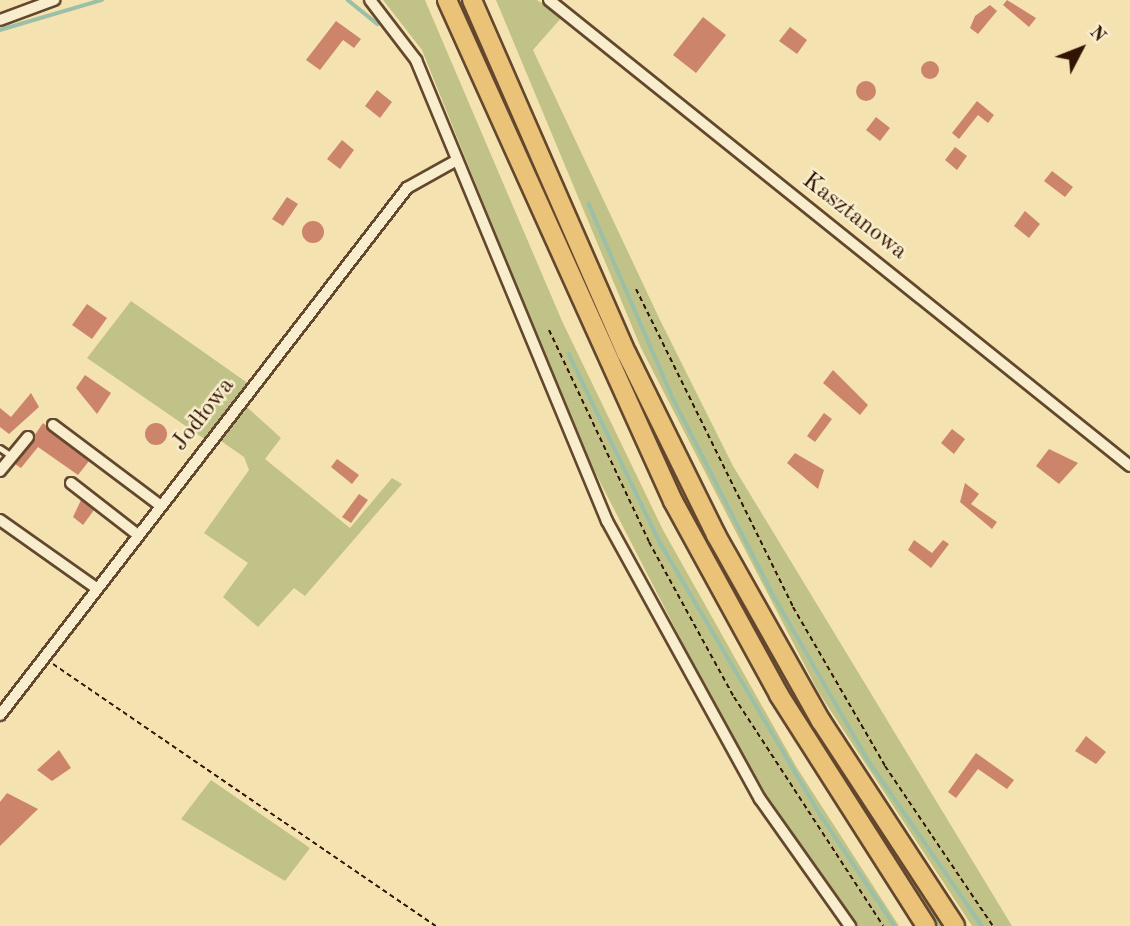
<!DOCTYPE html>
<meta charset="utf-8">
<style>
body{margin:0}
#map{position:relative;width:1130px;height:926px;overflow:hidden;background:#f4e3b1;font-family:"Old Standard TT",serif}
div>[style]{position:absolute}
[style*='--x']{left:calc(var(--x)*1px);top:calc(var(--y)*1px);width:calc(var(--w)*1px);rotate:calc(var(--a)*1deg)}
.green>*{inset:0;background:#c1c287}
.stream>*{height:3.5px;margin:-1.75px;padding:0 1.75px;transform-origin:1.75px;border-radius:1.75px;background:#9cbfa7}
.building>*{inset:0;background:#cc846a}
.round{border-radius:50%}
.path>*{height:2px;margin-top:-1px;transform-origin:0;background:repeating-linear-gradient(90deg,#331303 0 5px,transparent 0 8.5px)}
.roads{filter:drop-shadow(2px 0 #63472e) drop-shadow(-2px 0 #63472e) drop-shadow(0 2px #63472e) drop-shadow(0 -2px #63472e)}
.lane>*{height:4.5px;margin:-2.25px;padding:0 2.25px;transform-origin:2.25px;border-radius:2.25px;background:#f8edcc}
.street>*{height:10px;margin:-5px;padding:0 5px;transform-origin:5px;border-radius:5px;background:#f8edcc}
.highway>*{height:18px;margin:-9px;padding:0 9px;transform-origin:9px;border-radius:9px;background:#eac278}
span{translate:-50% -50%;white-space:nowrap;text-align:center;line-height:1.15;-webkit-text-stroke:5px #f8edcc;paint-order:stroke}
.street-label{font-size:24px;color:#331303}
.north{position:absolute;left:1046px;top:14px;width:70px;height:70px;-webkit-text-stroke:5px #f8edcc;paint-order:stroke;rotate:48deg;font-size:19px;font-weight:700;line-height:28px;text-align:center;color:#331303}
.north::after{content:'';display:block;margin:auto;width:24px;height:32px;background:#331303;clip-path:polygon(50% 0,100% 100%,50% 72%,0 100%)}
</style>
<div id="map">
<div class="green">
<i style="clip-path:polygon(383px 0,425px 0,562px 321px,663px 530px,797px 768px,899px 926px,857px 926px,766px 794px,714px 704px,579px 441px,422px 50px)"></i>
<i style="clip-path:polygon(454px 0,464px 0,636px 393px,727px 574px,822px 738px,945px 926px,936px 926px,869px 828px,720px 579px,629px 399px)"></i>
<i style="clip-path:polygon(496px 0,537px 0,562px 17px,533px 50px,660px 320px,733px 466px,1012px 926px,972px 926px,819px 693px,641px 348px)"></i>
<i style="clip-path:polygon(131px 301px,249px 384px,206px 440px,87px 358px)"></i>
<i style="clip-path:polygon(247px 407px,281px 438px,265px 459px,350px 528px,392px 478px,402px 484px,305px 596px,294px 588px,258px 627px,223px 597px,248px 563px,204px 533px,249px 470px,244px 457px,221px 441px)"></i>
<i style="clip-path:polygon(211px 780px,310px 848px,285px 881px,181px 819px)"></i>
</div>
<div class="stream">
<i style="--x:348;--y:0;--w:38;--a:39"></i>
<i style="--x:0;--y:30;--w:106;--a:-16.4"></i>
<i style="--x:589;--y:204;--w:214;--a:66.6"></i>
<i style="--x:674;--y:400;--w:222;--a:63"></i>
<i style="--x:775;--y:598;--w:187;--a:60.1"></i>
<i style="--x:868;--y:760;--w:201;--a:55.5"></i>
<i style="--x:569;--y:354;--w:211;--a:64.2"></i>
<i style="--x:661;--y:544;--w:317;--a:59.5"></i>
<i style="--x:822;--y:817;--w:131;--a:56.2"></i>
</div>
<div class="building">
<i style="clip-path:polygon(1007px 0,1036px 18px,1029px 27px,1003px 5px)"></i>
<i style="clip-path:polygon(990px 5px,997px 11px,978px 34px,970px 28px,975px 16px)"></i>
<i style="clip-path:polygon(703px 17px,726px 35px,696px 73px,673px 55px)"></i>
<i style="clip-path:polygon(336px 21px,361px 39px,354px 48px,343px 40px,320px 70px,306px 60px)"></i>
<i style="clip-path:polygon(790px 27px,807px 40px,797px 54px,779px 41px)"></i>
<i class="round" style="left:921px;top:61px;width:18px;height:18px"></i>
<i class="round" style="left:856px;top:81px;width:20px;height:20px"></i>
<i style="clip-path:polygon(377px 90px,392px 102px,380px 118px,365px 106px)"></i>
<i style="clip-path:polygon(977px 101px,994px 115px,988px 123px,978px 115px,959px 139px,952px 133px)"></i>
<i style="clip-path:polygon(876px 117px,890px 128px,880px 141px,866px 130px)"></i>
<i style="clip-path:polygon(342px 140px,354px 150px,340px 169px,327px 159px)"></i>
<i style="clip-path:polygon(955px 147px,967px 156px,957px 170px,945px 160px)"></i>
<i style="clip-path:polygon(1052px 171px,1073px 187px,1065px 197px,1044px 181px)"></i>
<i style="clip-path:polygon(287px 197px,298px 204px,283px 226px,272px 219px)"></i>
<i style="clip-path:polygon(1025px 211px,1040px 224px,1029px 238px,1014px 226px)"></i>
<i class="round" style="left:302px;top:221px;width:22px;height:22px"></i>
<i style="clip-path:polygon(87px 304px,107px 318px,92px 339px,72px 325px)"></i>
<i style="clip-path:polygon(833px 370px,868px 405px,860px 415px,823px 383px)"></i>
<i style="clip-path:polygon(85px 375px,111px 393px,97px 414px,76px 388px)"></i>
<i style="clip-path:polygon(31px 393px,39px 407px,9px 434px,0 427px,0 408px,11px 417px)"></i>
<i style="clip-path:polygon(824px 413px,832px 419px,815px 442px,807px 436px)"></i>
<i class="round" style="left:145px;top:423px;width:22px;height:22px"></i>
<i style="clip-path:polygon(43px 423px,89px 461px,78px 475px,38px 447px,21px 468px,15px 464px)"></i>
<i style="clip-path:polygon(952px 429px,965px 439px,954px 454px,941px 443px)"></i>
<i style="clip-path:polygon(1049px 449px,1078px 463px,1059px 484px,1036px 466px)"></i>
<i style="clip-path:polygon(795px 453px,824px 470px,818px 489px,787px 463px)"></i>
<i style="clip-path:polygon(337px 459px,359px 475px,352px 484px,331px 467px)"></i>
<i style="clip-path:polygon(965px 483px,979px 494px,971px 504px,997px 522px,992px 529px,960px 502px)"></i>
<i style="clip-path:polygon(359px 494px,368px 500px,351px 523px,342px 517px)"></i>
<i style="clip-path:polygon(81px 500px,94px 510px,83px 525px,73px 517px)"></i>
<i style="clip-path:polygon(914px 540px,932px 553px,943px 540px,949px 544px,931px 568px,908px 550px)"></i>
<i style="clip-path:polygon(1086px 736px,1106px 752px,1096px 764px,1075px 751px)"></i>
<i style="clip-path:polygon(59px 750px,71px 768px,52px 781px,37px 770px)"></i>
<i style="clip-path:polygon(976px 753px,1014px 780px,1007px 789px,978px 769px,956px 798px,948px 792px)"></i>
<i style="clip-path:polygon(7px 793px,38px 809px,0 846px,0 802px)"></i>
</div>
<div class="path">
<i style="--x:636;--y:289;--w:355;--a:63.7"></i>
<i style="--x:793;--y:607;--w:184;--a:59.9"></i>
<i style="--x:885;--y:766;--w:193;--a:56"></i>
<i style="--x:549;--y:330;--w:234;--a:64.7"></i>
<i style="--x:649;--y:542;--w:177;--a:61.3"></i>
<i style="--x:734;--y:697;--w:273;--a:56.9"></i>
<i style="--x:53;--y:664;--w:464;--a:34.4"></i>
</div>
<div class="roads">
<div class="lane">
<i style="--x:0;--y:448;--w:14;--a:34"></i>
</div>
<div class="street">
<i style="--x:370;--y:0;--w:76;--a:52.5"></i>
<i style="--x:416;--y:60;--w:499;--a:67.5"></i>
<i style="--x:607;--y:521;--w:317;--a:61.2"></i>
<i style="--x:760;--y:799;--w:156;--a:54.7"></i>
<i style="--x:549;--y:0;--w:745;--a:38.73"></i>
<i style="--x:0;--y:20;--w:58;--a:-20.3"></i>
<i style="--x:53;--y:425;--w:135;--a:36.9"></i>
<i style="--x:0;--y:471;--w:44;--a:-50.5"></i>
<i style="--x:71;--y:483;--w:85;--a:37.8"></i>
<i style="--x:0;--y:520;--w:118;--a:35.3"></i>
<i style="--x:0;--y:715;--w:666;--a:-52.32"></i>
<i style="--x:407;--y:188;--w:57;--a:-29.2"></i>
</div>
<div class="highway">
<i style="--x:447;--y:0;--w:550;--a:65.72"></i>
<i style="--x:673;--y:501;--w:221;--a:61.3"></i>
<i style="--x:779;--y:695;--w:274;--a:57.5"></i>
<i style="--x:472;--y:0;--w:386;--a:66.4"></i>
<i style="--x:627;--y:354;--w:202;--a:63.8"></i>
<i style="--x:716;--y:535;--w:214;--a:60.6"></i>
<i style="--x:821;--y:721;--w:245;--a:56.8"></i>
</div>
</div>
<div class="street-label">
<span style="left:854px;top:217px;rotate:38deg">Kasztanowa</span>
<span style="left:204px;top:415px;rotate:-52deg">Jodłowa</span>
</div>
<div class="north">N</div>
</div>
